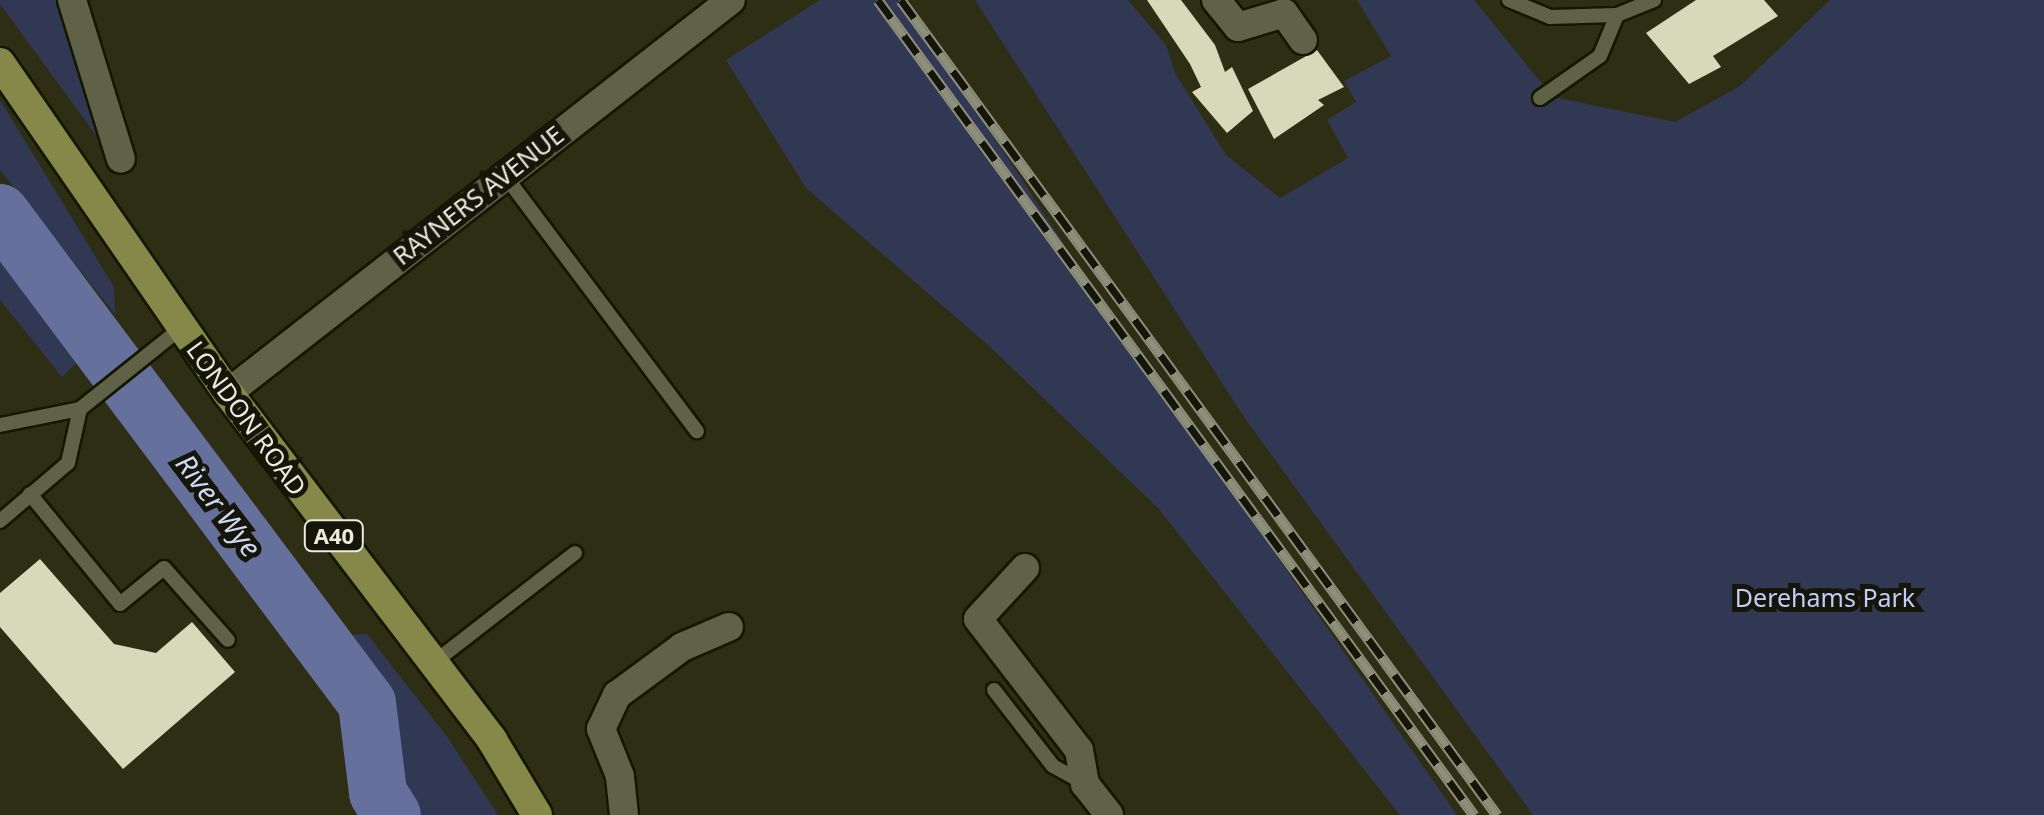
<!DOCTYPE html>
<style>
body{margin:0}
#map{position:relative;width:2044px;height:815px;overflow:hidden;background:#2d2e14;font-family:"Noto Sans",sans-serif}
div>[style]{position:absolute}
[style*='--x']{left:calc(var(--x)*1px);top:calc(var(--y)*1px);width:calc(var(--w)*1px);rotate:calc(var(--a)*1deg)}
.green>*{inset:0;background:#313854}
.river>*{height:58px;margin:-29px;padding:0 29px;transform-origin:29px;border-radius:29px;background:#65709c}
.building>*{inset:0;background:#d6d9ba}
.roads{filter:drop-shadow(2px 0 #151600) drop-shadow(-2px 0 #151600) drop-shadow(0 2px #151600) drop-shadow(0 -2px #151600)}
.lane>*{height:14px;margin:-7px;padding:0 7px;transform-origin:7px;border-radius:7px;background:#606247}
.street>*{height:28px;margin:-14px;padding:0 14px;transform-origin:14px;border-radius:14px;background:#606247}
.primary>*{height:30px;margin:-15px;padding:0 15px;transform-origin:15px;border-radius:15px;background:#858849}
.rail>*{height:11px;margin-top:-5.5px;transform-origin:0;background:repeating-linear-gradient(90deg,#15150a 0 22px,#8e8f7a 0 44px);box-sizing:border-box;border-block:2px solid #8e8f7a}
span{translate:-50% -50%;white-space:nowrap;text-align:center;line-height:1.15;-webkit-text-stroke:10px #15150a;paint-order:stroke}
.shield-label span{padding:2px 8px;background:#15150a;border:2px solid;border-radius:8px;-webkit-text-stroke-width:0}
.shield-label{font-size:22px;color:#e9ebdb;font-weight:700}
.street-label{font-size:25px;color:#e9ebdb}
.park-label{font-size:25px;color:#c1cdf7}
.water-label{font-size:28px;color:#cfd8f4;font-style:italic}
</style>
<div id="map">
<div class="green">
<i style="clip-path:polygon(0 0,60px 0,104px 146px,0 4px)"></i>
<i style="clip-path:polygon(820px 0,905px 0,1109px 314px,1457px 815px,1400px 815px,1159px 509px,988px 345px,806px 188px,726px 60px)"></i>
<i style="clip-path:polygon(975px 0,1128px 0,1166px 45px,1175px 73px,1226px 155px,1280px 198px,1348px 158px,1327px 120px,1356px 102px,1344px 81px,1391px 56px,1357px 0,1474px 0,1553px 97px,1675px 122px,1740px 86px,1830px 0,2044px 0,2044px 815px,1533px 815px,1244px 417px)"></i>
<i style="clip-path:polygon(0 100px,114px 287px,115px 314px,0 170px)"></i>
<i style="clip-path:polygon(0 225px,95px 344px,62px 377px,0 300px)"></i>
<i style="clip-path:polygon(367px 634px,448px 738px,498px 815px,415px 815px,377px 744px,386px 698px,346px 635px)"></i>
</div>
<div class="river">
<i style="--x:0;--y:213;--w:612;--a:53.17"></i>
<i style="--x:367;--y:703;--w:91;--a:83"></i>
<i style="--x:378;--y:793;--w:26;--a:58"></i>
</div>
<div class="building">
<i style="clip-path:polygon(1147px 0,1181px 0,1215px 45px,1225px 72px,1232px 67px,1253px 111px,1227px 133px,1192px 92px,1201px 87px,1190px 64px)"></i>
<i style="clip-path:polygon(1696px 0,1764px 0,1778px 16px,1713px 56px,1721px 67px,1689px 84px,1646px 33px)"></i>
<i style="clip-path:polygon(1317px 50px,1344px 87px,1318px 100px,1324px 105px,1274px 139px,1248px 89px)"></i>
<i style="clip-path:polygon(40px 559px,114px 644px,156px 653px,192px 622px,235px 672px,123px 769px,0 627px,0 593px)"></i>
</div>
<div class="roads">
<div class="lane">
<i style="--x:1509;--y:0;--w:44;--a:22.5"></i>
<i style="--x:1550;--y:17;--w:67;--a:-1.7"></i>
<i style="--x:1617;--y:15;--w:40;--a:-22"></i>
<i style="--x:1540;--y:98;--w:73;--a:-35"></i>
<i style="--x:1600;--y:56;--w:44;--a:-67.5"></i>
<i style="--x:503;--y:173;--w:323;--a:53.1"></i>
<i style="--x:0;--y:425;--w:82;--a:-11.3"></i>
<i style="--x:80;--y:409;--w:129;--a:-38.7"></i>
<i style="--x:30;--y:494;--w:142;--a:50.7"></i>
<i style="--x:120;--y:604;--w:57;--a:-39.3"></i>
<i style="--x:164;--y:568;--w:96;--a:48.4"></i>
<i style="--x:0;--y:521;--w:89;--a:-40.5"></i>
<i style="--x:68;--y:463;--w:55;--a:-77.5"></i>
<i style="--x:432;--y:664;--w:181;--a:-37.8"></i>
<i style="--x:994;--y:690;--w:96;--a:52.2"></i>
<i style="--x:1053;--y:766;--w:37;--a:29"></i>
</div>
<div class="street">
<i style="--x:72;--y:0;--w:166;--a:72.9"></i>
<i style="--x:1216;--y:0;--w:35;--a:51"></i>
<i style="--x:1238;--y:27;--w:48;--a:-16.9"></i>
<i style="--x:1284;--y:13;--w:33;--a:55"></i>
<i style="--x:228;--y:393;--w:638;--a:-38"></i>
<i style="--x:1025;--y:568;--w:69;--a:132.7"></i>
<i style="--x:978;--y:619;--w:165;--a:52.4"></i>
<i style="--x:1079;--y:750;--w:35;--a:80"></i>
<i style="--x:1085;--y:784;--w:39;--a:52"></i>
<i style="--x:624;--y:815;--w:39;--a:-96"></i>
<i style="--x:620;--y:776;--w:51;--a:-112"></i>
<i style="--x:601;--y:729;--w:38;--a:-65"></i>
<i style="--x:617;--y:695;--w:81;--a:-36.4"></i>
<i style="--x:682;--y:647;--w:51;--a:-23.1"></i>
</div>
<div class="primary">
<i style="--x:0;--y:63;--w:401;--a:55.4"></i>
<i style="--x:228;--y:393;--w:436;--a:52.7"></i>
<i style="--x:492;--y:740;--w:87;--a:59"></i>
</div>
</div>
<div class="rail">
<i style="--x:878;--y:0;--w:1010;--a:53.82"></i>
<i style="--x:901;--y:0;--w:1010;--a:53.82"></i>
</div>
<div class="shield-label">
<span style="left:334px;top:536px">A40</span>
</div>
<div class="street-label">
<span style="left:478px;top:195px;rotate:-38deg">RAYNERS AVENUE</span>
<span style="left:247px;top:418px;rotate:54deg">LONDON ROAD</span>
</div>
<div class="park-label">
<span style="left:1825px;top:597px">Derehams Park</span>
</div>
<div class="water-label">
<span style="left:219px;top:505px;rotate:53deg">River Wye</span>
</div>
</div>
